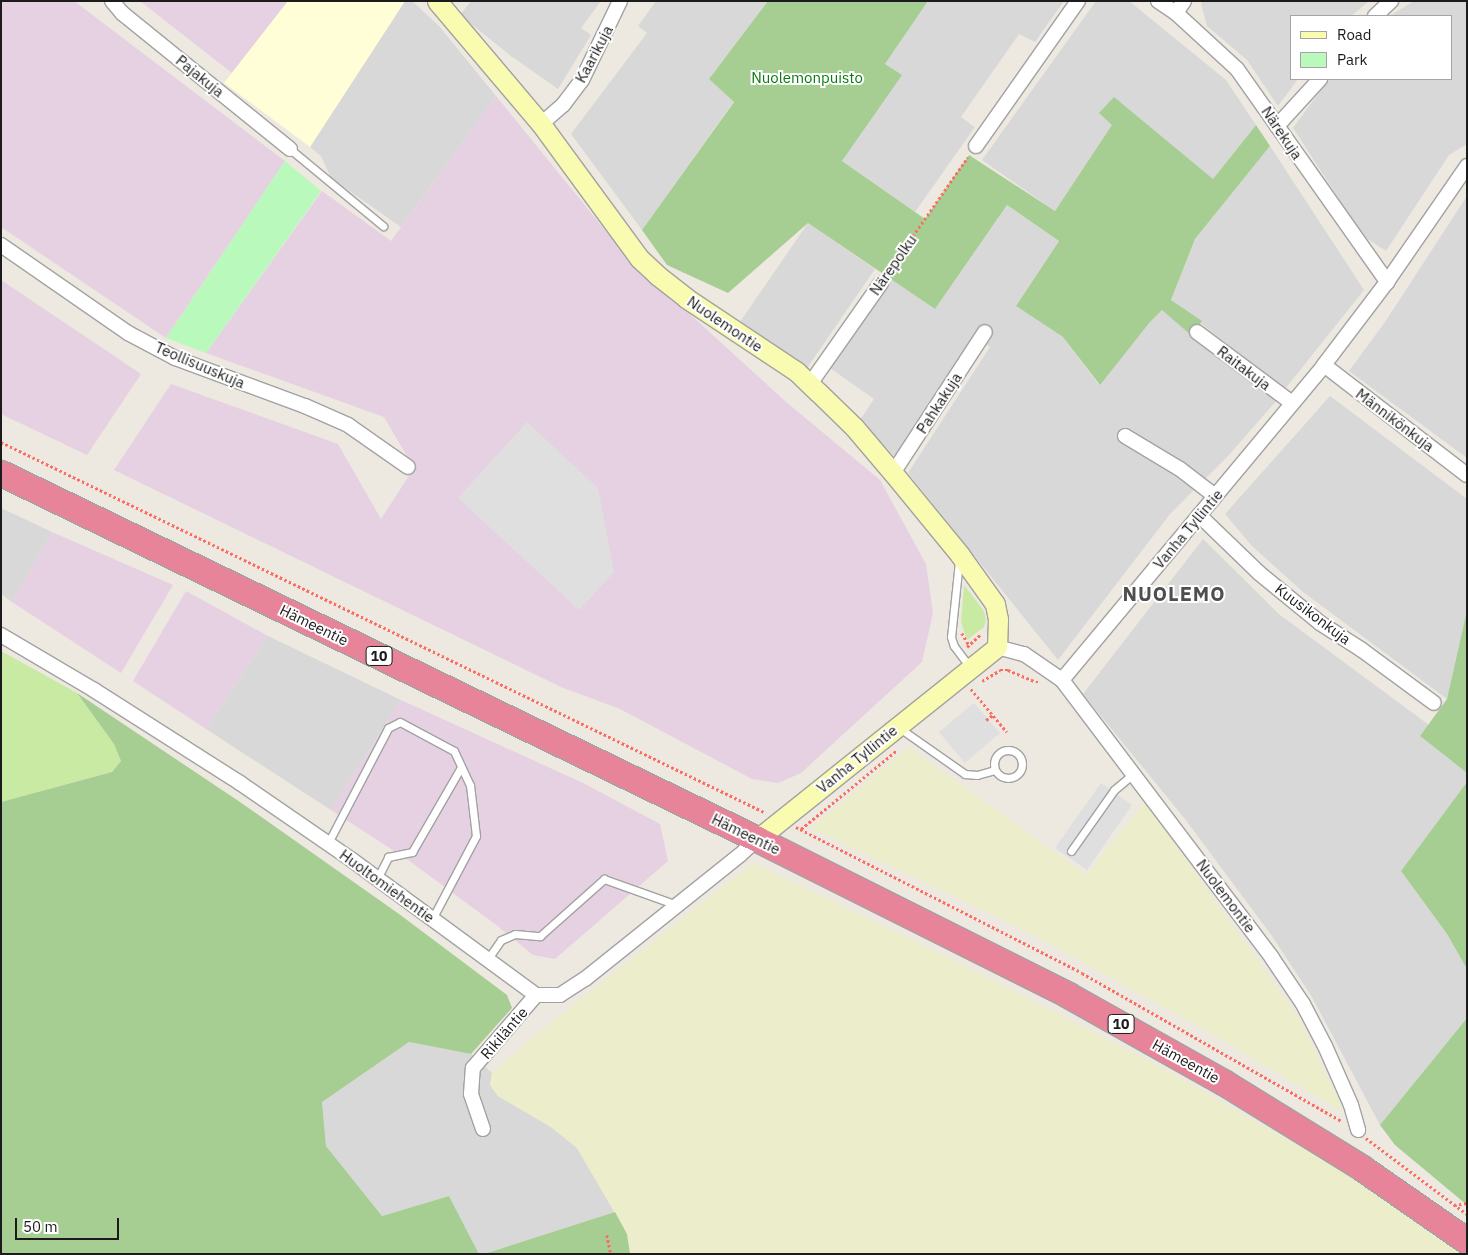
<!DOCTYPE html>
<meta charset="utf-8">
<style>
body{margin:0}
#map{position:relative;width:1468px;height:1255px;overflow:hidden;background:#ede8e0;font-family:"IBM Plex Sans",sans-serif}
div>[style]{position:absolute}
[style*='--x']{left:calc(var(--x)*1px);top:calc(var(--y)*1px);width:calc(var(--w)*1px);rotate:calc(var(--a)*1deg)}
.residential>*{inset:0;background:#d9d8d8}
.industrial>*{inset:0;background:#e6d1e3}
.education>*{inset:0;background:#fffed7}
.farmland>*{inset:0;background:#ecedca}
.grass>*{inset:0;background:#c8eaa3}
.forest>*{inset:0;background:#a6ce93}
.park>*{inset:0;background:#b9fabc}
.parking>*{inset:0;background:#dfdfdf}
.path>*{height:2.5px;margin-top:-1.25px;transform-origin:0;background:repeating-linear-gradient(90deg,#fd6c60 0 2.5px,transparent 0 5px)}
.roads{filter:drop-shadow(1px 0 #a2a2a2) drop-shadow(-1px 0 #a2a2a2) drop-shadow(0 1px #a2a2a2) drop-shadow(0 -1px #a2a2a2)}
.lane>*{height:7px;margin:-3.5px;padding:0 3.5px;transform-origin:3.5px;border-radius:3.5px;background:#fff}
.lane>.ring{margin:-3.5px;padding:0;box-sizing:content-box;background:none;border:7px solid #fff;border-radius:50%}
.street>*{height:14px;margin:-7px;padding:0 7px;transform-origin:7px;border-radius:7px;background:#fff}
.secondary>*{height:19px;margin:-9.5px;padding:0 9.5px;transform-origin:9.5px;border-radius:9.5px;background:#f9fbb0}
.highway>*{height:25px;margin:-12.5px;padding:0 12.5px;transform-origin:12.5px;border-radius:12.5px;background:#e8849a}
span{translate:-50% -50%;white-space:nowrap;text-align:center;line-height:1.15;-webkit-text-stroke:4px #fff;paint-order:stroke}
.shield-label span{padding:1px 4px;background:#fff;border:1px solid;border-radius:4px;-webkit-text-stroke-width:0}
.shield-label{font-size:14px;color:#1b1b1b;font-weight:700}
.street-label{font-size:15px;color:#1b1b1b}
.park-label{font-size:15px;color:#087a0e}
.district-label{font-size:20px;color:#4e4e4e;font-weight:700;letter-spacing:1px}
.frame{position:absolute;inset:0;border:2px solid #1b1b1b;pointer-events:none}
.legend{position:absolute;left:1290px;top:15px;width:162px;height:65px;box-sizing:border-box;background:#fff;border:1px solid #a4a4a4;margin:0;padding:6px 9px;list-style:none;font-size:15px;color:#1b1b1b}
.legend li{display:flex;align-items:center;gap:10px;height:25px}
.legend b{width:25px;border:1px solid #a4a4a4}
.scale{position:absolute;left:15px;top:1218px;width:104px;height:22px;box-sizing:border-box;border:2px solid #1b1b1b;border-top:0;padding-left:6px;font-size:15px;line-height:18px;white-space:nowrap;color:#1b1b1b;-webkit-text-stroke:4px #fff;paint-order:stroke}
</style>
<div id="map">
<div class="residential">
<i style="clip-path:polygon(405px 1px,412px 1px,439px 26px,496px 96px,401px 227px,331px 178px,321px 156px,310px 147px)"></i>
<i style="clip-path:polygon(471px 1px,601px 1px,581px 28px,591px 35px,558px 89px,511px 56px,460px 15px)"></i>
<i style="clip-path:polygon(656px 1px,768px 1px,709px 79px,734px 101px,642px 230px,571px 134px,647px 33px,638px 26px)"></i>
<i style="clip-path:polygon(928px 1px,1064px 1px,1035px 42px,1019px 34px,961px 117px,975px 127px,915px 212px,842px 161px,901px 75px,885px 64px)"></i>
<i style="clip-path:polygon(1096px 1px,1129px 1px,1226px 80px,1256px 125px,1213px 179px,1113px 98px,1113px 125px,1055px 211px,982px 160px)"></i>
<i style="clip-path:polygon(1203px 1px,1369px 1px,1351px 16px,1292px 16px,1292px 79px,1298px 79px,1278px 106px,1247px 60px,1207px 26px,1201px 3px)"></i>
<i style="clip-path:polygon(1414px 1px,1467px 1px,1467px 144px,1449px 155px,1386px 251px,1363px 236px,1293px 128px,1329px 79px,1452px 79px,1452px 16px,1390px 16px)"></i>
<i style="clip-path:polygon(1270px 146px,1364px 290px,1285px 389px,1171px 300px,1195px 239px)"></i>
<i style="clip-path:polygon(1467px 196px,1467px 458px,1349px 371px,1385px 322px)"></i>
<i style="clip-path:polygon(1007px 205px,1059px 241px,1016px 306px,1063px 337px,1099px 385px,1150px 322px,1162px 310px,1277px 400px,1228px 456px,1170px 514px,1058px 660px,908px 473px,990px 347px,976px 338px,897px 459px,860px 420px,874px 399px,827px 366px,888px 277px,935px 309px)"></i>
<i style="clip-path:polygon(808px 223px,875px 269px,807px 368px,740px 322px)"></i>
<i style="clip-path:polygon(1330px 396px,1467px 499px,1467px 610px,1447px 699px,1303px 592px,1252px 546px,1225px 514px)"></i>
<i style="clip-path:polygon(1px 508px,52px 532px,12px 602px,1px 594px)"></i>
<i style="clip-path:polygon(1203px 539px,1280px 615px,1429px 725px,1421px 737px,1467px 773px,1467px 782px,1401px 871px,1447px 934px,1467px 969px,1467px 1018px,1380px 1125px,1312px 997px,1272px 936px,1185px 819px,1083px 694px)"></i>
<i style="clip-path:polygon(268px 636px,401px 700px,331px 810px,206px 729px)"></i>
<i style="clip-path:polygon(409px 1042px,471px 1054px,492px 1073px,490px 1085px,498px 1096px,551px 1127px,577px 1148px,615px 1212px,484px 1254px,479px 1254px,449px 1196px,382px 1216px,326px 1146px,322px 1101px)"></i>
</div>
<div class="industrial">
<i style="clip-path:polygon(1px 1px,74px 1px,285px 161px,166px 338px,1px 227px)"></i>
<i style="clip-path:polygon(140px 1px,288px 1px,232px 73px)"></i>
<i style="clip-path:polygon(496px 96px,626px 256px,785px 401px,880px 480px,926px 564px,933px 613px,922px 662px,801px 773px,778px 783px,752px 779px,620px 709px,561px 687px,114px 470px,171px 384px,338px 444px,381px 519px,414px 468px,384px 417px,206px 353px,322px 191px,391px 241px)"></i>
<i style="clip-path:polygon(1px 280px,141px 374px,87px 455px,1px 414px)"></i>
<i style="clip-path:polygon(52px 532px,173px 585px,121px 673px,12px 602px)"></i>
<i style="clip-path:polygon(186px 591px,268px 636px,206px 729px,133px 681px)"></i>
<i style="clip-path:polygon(401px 700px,583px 783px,660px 824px,668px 861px,555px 959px,533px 955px,495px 924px,408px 860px,331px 810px)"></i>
</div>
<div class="education">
<i style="clip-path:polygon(288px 1px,405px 1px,310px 147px,224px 83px)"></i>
</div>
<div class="farmland">
<i style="clip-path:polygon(909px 747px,1086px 875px,1145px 802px,1298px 1017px,1342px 1107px,1339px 1110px,1205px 1030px,1030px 933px,811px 828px)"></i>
<i style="clip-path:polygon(753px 863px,951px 959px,1155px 1064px,1327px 1162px,1464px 1254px,630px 1254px,627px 1234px,577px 1148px,551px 1127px,498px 1096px,490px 1085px,492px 1073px,543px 1029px)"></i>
</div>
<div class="grass">
<i style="clip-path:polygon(964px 585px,984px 611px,986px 621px,984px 627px,967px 640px,961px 622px)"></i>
<i style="clip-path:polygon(1px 651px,77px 693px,114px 744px,121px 761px,112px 772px,1px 802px)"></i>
</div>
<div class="forest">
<i style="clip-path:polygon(768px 1px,928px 1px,885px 64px,902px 75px,842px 161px,925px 219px,969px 155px,1055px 211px,1112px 125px,1099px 113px,1114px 97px,1213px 179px,1256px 125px,1270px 146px,1195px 239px,1171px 300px,1202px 321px,1192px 336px,1162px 310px,1150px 322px,1100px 385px,1063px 337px,1016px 306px,1059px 241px,1007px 205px,935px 309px,808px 223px,728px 293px,667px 265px,642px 230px,734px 102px,709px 79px)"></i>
<i style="clip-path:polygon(1467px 610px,1467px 773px,1420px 736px,1447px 699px)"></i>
<i style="clip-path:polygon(77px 693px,240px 802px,399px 914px,507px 995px,512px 1008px,471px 1054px,409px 1042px,322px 1102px,326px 1146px,382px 1216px,449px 1196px,479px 1254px,1px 1254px,1px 802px,112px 772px,121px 761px,114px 744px)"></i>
<i style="clip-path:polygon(1467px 782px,1467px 969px,1447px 934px,1401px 871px)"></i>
<i style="clip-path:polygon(1467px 1018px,1467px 1205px,1395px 1145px,1380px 1125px)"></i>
<i style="clip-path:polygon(615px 1212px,627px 1234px,630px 1254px,484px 1254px)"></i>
</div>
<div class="park">
<i style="clip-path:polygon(285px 161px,321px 191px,206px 353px,166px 338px)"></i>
</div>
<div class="parking">
<i style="clip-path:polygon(527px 422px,598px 488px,614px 572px,579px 610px,458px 498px)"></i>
<i style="clip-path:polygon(974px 703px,1000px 733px,965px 763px,939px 732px)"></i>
<i style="clip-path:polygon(1101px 783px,1132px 805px,1087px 870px,1055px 848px)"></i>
</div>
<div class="path">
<i style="--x:887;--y:273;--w:141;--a:-55.1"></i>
<i style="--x:1;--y:442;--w:850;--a:25.87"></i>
<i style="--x:962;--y:633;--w:14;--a:60"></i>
<i style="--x:967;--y:647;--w:19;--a:-43"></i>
<i style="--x:982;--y:681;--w:21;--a:-31"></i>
<i style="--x:1000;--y:670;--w:8;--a:0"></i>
<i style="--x:1008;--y:670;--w:30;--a:23"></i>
<i style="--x:1036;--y:682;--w:4;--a:0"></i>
<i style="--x:971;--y:689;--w:56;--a:50.1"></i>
<i style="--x:986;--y:720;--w:9;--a:-36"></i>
<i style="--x:796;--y:827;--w:321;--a:27"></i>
<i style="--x:1082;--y:973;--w:298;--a:29.7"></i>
<i style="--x:801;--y:829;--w:123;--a:-39.4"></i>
<i style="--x:1366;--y:1138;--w:126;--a:37"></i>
<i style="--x:1454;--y:1205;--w:13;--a:-9"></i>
<i style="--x:607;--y:1235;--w:19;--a:78"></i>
</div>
<div class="roads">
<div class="lane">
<i style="--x:290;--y:149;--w:121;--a:39.6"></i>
<i style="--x:959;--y:561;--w:76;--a:96"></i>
<i style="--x:951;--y:637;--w:9;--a:72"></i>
<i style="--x:954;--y:646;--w:26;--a:53"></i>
<i style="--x:898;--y:727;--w:82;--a:35"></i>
<i style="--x:965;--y:774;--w:12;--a:5"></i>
<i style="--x:977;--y:775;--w:18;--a:-16"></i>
<i class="ring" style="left:994px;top:750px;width:21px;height:21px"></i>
<i style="--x:328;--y:843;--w:130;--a:-62.4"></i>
<i style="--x:388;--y:728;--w:13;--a:-27"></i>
<i style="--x:400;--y:722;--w:61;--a:28.2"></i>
<i style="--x:454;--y:751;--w:38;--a:65"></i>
<i style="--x:470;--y:785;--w:51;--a:83.3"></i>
<i style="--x:476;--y:836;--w:94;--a:117.9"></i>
<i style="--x:1071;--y:851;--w:75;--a:-54.8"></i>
<i style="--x:1114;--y:790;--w:26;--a:-40"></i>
<i style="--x:377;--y:879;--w:25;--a:-63"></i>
<i style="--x:388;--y:857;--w:25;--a:-12"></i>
<i style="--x:412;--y:852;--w:98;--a:-60"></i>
<i style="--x:487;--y:960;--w:24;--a:-55"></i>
<i style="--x:501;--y:940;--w:15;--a:-23"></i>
<i style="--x:515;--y:934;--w:25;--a:5"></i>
<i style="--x:540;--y:936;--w:86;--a:-41.7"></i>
<i style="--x:604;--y:879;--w:77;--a:19.6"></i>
</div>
<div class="street">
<i style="--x:112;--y:1;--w:16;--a:50"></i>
<i style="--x:122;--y:13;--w:216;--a:39"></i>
<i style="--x:1158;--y:1;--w:22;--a:34"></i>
<i style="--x:1176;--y:13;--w:83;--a:42.6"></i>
<i style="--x:1237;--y:69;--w:261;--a:54.8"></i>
<i style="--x:1176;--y:13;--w:14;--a:-56"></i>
<i style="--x:1375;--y:16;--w:22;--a:-43"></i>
<i style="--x:541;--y:124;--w:29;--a:-41"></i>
<i style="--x:563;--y:105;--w:31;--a:-53"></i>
<i style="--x:582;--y:80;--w:88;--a:-64.3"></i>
<i style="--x:1277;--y:126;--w:64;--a:-47.5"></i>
<i style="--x:976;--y:146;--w:177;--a:-54.9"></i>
<i style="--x:1;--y:245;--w:155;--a:34.7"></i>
<i style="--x:128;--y:333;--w:53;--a:28"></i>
<i style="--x:175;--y:358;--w:139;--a:20.3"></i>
<i style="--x:305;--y:406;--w:47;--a:23.8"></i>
<i style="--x:348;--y:425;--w:73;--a:35"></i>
<i style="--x:1197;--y:332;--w:119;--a:36.8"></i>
<i style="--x:1324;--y:365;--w:180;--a:37.6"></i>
<i style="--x:810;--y:384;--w:123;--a:-54.9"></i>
<i style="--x:1125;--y:436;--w:64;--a:31"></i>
<i style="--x:1180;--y:469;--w:44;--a:37.6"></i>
<i style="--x:893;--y:473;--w:168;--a:-56.9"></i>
<i style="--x:1199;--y:515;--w:83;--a:44"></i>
<i style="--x:1259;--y:573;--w:79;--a:39.3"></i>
<i style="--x:1320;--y:623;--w:50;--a:32.7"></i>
<i style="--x:1362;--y:650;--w:89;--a:36.4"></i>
<i style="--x:1;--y:635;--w:108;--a:30.6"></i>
<i style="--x:94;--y:690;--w:173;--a:32.5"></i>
<i style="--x:240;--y:783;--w:136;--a:34.5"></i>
<i style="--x:352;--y:860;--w:228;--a:36.3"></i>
<i style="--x:536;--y:995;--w:24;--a:0"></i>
<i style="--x:560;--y:995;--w:30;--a:-33"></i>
<i style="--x:585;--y:979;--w:198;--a:-38.7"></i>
<i style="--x:740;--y:855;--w:23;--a:-43"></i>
<i style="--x:997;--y:647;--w:28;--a:15"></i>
<i style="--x:1024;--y:654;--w:46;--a:34.4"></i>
<i style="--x:1062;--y:680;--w:348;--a:52.9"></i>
<i style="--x:1272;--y:958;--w:55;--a:56"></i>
<i style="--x:1303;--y:1004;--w:47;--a:62.4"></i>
<i style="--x:1325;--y:1046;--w:64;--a:66.2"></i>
<i style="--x:1351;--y:1105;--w:26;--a:74"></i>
<i style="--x:1062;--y:680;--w:410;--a:-50.2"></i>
<i style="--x:1324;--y:365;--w:104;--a:-52.8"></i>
<i style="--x:1387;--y:282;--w:141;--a:-55.4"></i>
<i style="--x:483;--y:1129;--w:37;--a:-109"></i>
<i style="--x:471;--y:1094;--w:26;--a:-86"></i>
<i style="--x:473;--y:1068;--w:96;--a:-49.2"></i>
</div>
<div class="secondary">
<i style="--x:437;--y:1;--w:161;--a:49.8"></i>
<i style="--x:541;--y:124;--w:166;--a:53.8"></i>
<i style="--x:639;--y:258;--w:25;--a:43"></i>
<i style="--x:657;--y:275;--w:37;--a:38"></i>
<i style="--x:686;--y:298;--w:132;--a:33.6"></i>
<i style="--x:796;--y:371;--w:30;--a:44"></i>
<i style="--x:818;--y:392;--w:50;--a:44.2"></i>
<i style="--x:854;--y:427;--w:60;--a:49.7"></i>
<i style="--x:893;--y:473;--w:106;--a:50.7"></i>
<i style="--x:960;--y:555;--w:60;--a:54.5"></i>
<i style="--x:995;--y:604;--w:15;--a:79"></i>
<i style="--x:998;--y:619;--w:28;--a:92"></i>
<i style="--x:997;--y:647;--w:307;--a:141.3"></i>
</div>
<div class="highway">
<i style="--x:1;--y:473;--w:840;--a:25.83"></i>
<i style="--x:757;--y:839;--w:348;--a:26.6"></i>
<i style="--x:1068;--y:995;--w:178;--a:29.3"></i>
<i style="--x:1223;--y:1082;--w:163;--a:31.7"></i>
<i style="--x:1362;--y:1168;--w:128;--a:34.8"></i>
</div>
</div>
<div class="shield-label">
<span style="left:379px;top:656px">10</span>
<span style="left:1121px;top:1024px">10</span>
</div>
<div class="street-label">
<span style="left:594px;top:54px;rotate:-62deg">Kaarikuja</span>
<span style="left:200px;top:76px;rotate:39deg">Pajakuja</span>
<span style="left:1282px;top:133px;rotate:56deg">Närekuja</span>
<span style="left:893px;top:265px;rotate:-55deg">Närepolku</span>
<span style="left:725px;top:324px;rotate:34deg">Nuolemontie</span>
<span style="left:200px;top:365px;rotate:23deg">Teollisuuskuja</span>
<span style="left:1244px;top:368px;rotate:37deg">Raitakuja</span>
<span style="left:939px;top:403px;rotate:-57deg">Pahkakuja</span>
<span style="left:1395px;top:420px;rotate:37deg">Männikönkuja</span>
<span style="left:1188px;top:529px;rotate:-50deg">Vanha Tyllintie</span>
<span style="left:1313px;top:614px;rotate:37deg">Kuusikonkuja</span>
<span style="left:314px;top:625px;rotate:26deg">Hämeentie</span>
<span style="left:857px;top:759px;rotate:-39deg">Vanha Tyllintie</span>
<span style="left:746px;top:834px;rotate:26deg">Hämeentie</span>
<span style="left:387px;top:886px;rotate:36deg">Huoltomiehentie</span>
<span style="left:1226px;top:896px;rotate:53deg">Nuolemontie</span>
<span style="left:504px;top:1033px;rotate:-49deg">Rikiläntie</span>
<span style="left:1186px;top:1061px;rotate:29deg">Hämeentie</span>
</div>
<div class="park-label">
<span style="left:807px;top:78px">Nuolemonpuisto</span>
</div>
<div class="district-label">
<span style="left:1174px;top:593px">NUOLEMO</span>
</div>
<div class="frame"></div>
<ul class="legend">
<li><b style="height:6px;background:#f9fbb0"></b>Road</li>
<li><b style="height:14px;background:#b9fabc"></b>Park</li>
</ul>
<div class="scale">50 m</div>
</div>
